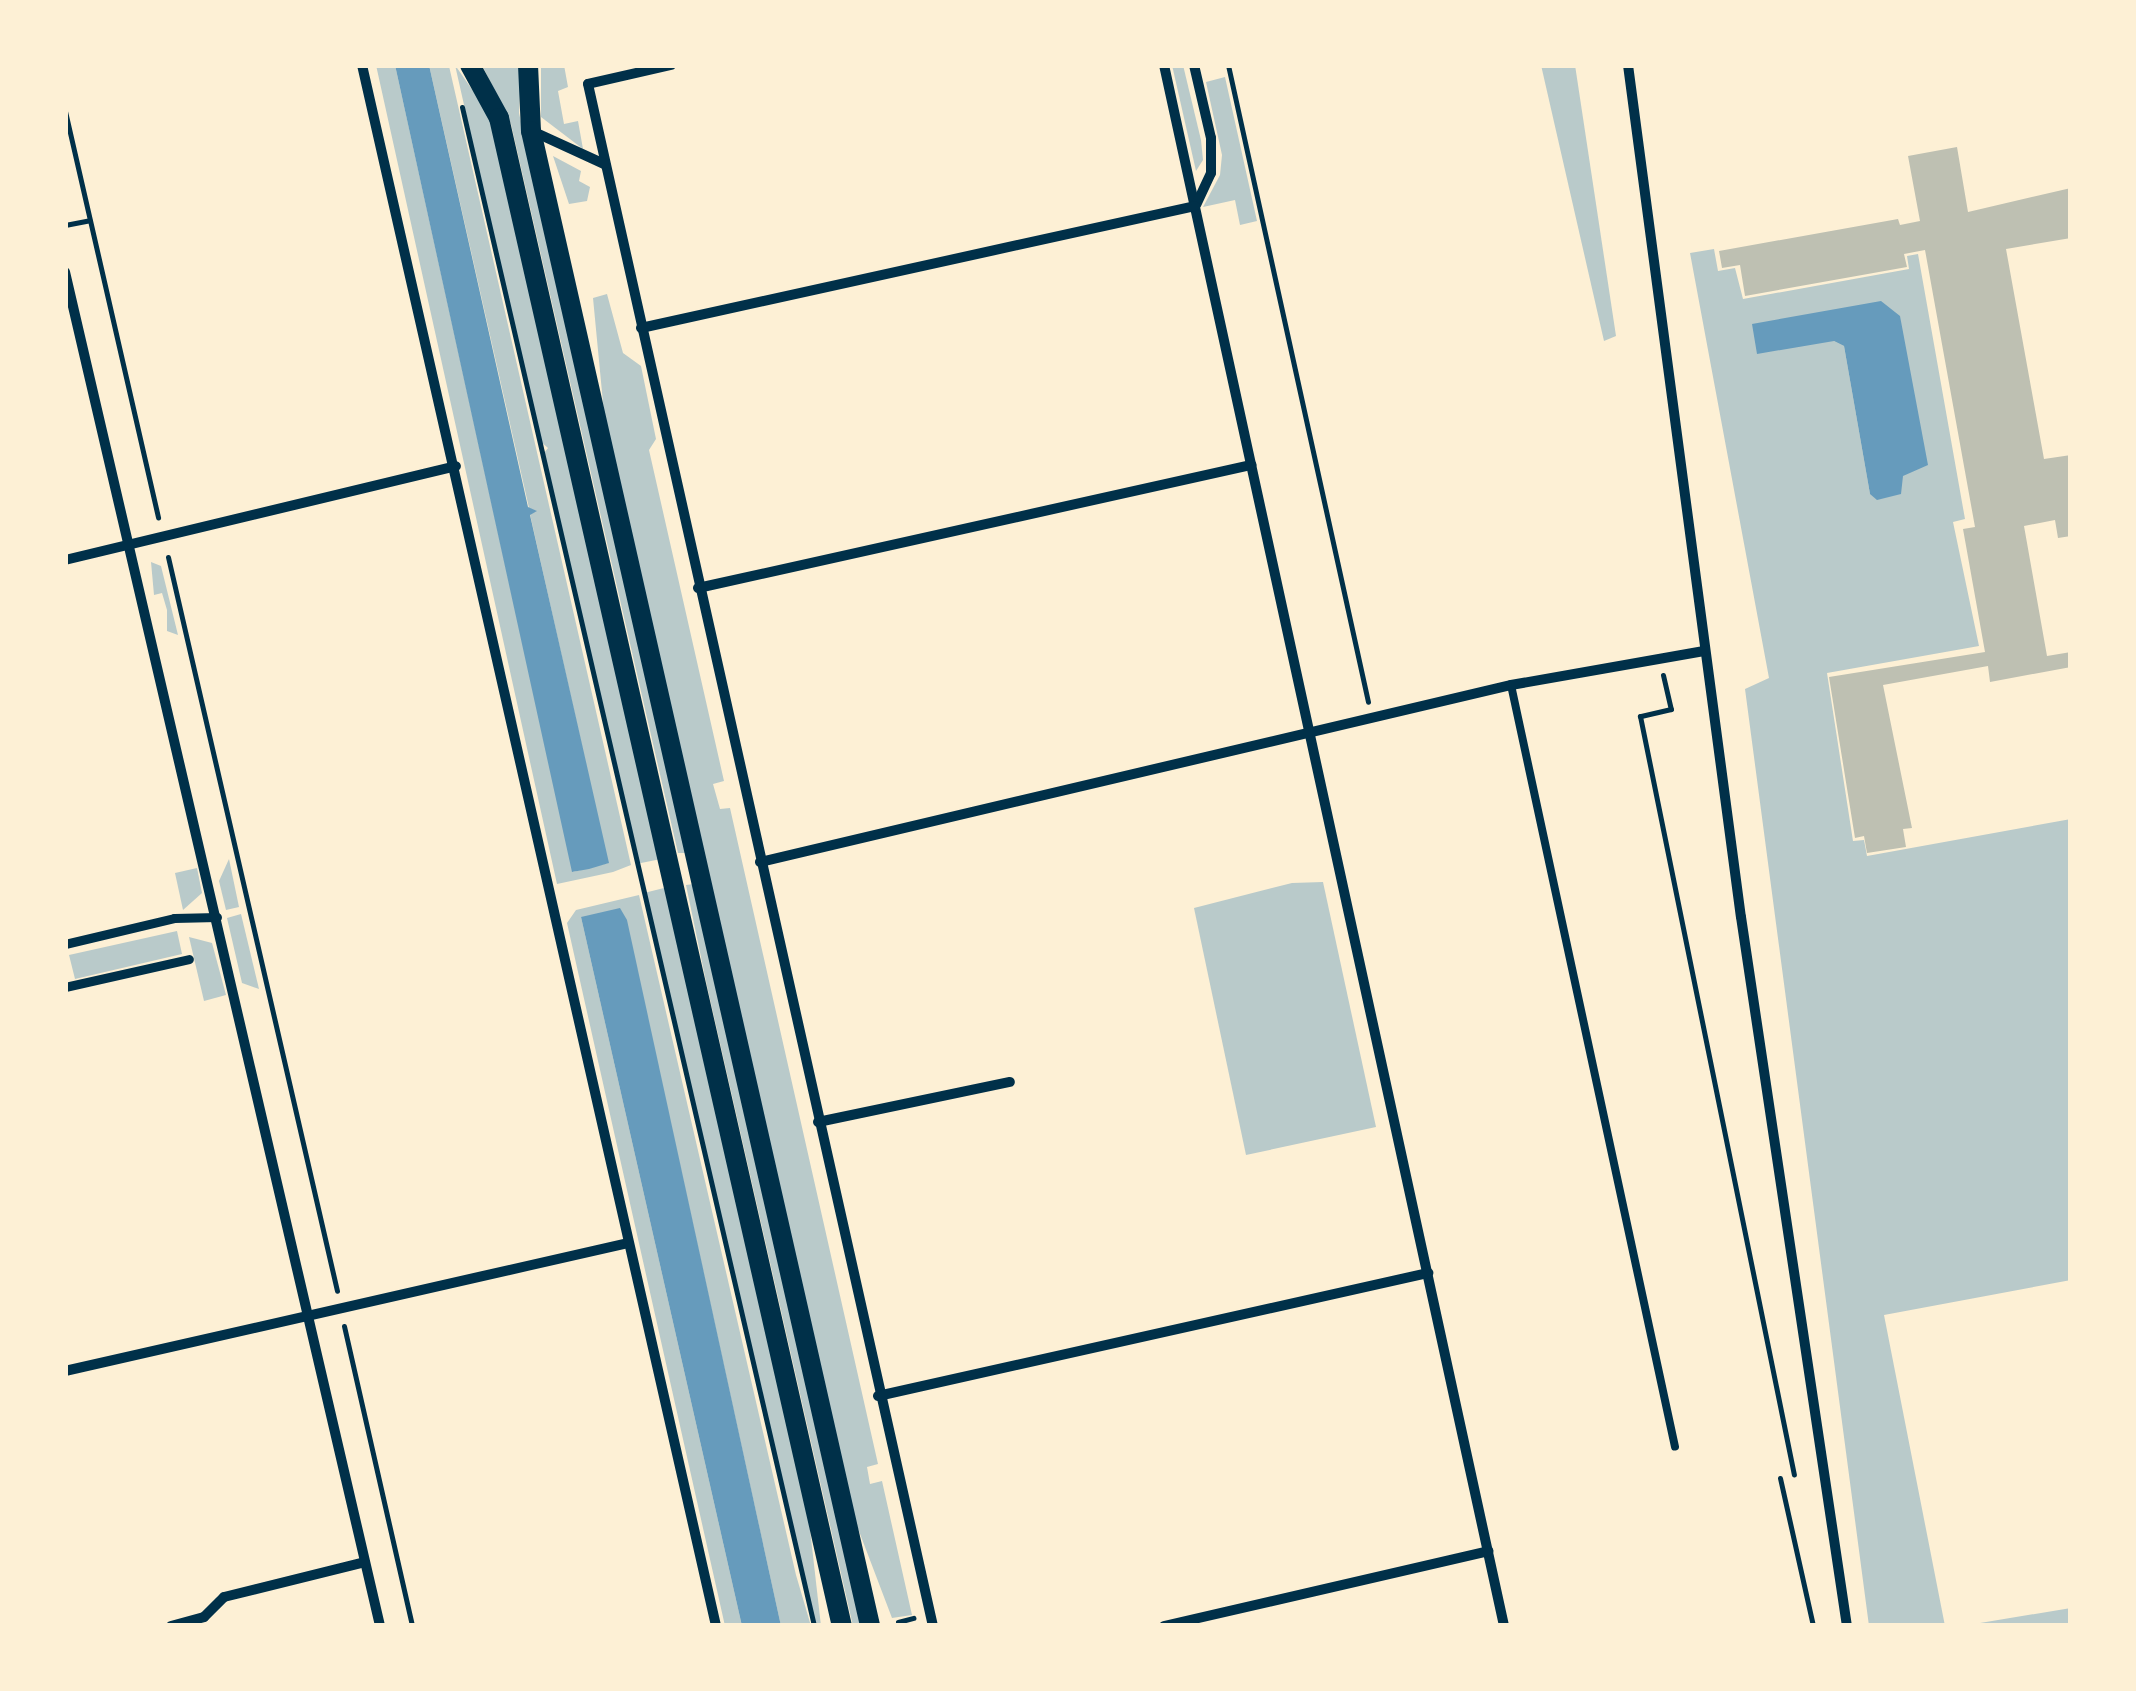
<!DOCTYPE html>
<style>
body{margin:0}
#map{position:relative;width:2136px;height:1691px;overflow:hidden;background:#fdf0d5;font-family:"Roboto Serif",serif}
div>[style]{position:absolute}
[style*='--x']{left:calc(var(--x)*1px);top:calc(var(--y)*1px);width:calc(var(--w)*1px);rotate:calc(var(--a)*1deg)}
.green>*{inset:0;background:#b9caca}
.water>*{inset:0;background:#669bbc}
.building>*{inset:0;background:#bec0b2}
.path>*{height:5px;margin:-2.5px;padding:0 2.5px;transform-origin:2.5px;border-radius:2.5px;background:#003049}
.service>*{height:8px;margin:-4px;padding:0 4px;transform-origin:4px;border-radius:4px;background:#003049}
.pedestrian>*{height:9px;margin:-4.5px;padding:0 4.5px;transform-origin:4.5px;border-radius:4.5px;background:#003049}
.minor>*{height:10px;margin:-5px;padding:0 5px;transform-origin:5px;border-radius:5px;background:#003049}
.secondary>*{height:20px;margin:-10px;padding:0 10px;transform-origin:10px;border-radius:10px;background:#003049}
span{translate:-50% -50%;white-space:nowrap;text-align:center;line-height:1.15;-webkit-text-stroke:8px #fdf0d5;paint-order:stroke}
.frame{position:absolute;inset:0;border:68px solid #fdf0d5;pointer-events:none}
</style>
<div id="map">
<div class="green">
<i style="clip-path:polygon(376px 65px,395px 65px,573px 872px,608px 863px,530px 514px,536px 511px,529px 508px,429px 65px,449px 66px,631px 865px,613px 872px,557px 884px)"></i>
<i style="clip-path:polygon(455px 65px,489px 114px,661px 859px,636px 864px,544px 453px,548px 448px,540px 441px)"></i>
<i style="clip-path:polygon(482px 65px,521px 65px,519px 113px,687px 853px,678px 853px,511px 124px)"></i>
<i style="clip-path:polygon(541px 65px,564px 65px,568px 87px,558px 91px,564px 124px,578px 121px,583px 149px,541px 117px)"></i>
<i style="clip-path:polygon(1172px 65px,1183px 65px,1201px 140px,1203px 160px,1196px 171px)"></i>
<i style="clip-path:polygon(1541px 65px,1575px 65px,1616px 336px,1604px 341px)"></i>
<i style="clip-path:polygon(1225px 77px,1257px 221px,1240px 225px,1235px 200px,1203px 207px,1220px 175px,1222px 155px,1206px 82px)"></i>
<i style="clip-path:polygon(553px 156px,581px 171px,579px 181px,590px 187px,587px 201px,569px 204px)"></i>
<i style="clip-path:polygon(evenodd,1714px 249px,1718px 271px,1735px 268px,1743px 299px,1909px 269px,1907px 256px,1918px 254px,1965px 519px,1953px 522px,1979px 646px,1827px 673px,1853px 841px,1864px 840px,1867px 856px,2071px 819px,2071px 1280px,1884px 1315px,1945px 1626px,1869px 1626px,1745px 689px,1769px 678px,1690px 253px,1714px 249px,1900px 316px,1903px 476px,1870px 494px,1844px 346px,1834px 341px,1900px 316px)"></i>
<i style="clip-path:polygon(607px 294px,623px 353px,641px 366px,656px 439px,649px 450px,724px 781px,713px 784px,720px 809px,730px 808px,878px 1464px,867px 1467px,870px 1484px,882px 1481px,912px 1615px,892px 1618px,854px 1518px,604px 413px,593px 298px)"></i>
<i style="clip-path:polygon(151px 562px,161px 566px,178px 635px,167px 631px,167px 610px,162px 593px,154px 595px)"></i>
<i style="clip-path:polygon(229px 859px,239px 907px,226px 910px,219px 881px)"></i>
<i style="clip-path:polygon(197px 868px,202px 893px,183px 910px,175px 873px)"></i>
<i style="clip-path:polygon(1323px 882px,1376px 1127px,1246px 1155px,1194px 908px,1292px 883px)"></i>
<i style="clip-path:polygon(694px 884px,864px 1626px,853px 1626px,707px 986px,686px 885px)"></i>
<i style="clip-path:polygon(668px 887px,807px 1503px,821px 1626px,816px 1626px,644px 893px)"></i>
<i style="clip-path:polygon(639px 895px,796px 1575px,811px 1626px,781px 1626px,626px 920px,581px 917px,742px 1626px,725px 1626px,567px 923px,576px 910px)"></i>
<i style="clip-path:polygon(241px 914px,259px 989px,242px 983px,227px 918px)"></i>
<i style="clip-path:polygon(177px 931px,182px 954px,75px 979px,69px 955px)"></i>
<i style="clip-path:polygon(189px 937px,212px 943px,226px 995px,204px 1001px)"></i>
<i style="clip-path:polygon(2071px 1608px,2071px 1626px,1962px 1626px)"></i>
</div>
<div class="water">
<i style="clip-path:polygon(395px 65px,429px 65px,528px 507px,537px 511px,530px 515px,609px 863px,589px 869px,572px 872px)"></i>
<i style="clip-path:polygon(1881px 301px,1900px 316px,1928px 465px,1903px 476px,1901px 494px,1877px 500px,1870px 494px,1844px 346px,1834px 341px,1757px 354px,1752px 324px)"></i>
<i style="clip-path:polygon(620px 908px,627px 920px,781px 1626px,742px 1626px,581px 917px)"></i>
</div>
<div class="building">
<i style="clip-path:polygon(1957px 147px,1968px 212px,2071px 188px,2071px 238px,2006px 249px,2044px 459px,2071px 455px,2071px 536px,2058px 538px,2055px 520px,2024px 526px,2047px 656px,2071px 652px,2071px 667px,1990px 682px,1988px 666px,1883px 685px,1912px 828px,1903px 829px,1906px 847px,1867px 853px,1864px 836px,1855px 838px,1829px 677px,1985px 652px,1963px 529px,1975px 527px,1925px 250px,1904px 254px,1907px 267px,1745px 296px,1740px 265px,1722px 268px,1719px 251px,1898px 219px,1900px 225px,1920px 221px,1908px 156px)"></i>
</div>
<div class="path">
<i style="--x:1228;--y:65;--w:652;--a:77.6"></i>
<i style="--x:462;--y:107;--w:1559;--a:76.95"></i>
<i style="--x:65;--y:111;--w:417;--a:77.1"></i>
<i style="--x:65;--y:225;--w:25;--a:-11"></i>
<i style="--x:168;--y:557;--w:753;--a:77.03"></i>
<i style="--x:1663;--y:675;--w:35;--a:77"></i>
<i style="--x:1671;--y:709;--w:32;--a:167"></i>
<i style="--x:1640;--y:716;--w:774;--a:78.53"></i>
<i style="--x:344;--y:1326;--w:308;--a:77.2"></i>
<i style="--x:1780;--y:1478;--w:152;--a:77.4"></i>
<i style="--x:898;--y:1622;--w:16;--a:-15"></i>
</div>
<div class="service">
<i style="--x:1511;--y:685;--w:779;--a:77.85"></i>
</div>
<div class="pedestrian">
<i style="--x:65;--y:944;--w:112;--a:-13.4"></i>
<i style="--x:174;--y:918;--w:43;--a:-1.3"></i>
<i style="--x:65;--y:987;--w:127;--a:-12.7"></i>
</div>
<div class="minor">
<i style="--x:362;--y:65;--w:1601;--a:77.22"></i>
<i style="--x:671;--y:65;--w:85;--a:167.1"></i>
<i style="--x:588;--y:84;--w:1580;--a:77.39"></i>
<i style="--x:1164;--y:65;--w:1598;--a:77.71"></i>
<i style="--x:1194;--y:65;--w:75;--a:76.9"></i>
<i style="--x:1211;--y:138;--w:35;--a:90"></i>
<i style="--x:1211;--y:173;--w:35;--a:115"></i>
<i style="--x:1628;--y:65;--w:859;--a:82.45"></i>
<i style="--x:1741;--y:917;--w:717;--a:81.5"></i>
<i style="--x:532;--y:131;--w:79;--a:24.6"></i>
<i style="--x:65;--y:272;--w:1390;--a:76.9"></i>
<i style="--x:641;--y:328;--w:567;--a:-12.42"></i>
<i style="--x:65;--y:560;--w:402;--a:-13.5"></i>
<i style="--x:698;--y:588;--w:567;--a:-12.54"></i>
<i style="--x:760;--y:862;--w:772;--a:-13.26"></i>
<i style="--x:1511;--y:685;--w:196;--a:-10"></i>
<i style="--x:818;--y:1122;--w:196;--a:-11.8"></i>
<i style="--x:65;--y:1371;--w:577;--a:-12.81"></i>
<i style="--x:878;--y:1396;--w:564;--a:-12.61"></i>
<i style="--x:171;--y:1626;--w:34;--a:-15"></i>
<i style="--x:204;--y:1617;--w:28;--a:-45"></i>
<i style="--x:224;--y:1597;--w:145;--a:-13.9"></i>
<i style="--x:1164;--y:1626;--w:333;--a:-13"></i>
</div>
<div class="secondary">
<i style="--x:470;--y:65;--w:60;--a:61.3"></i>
<i style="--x:499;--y:118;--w:1547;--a:77.19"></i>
<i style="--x:528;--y:65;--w:66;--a:87.4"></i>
<i style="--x:531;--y:131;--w:1533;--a:77.22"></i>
</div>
<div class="frame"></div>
</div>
